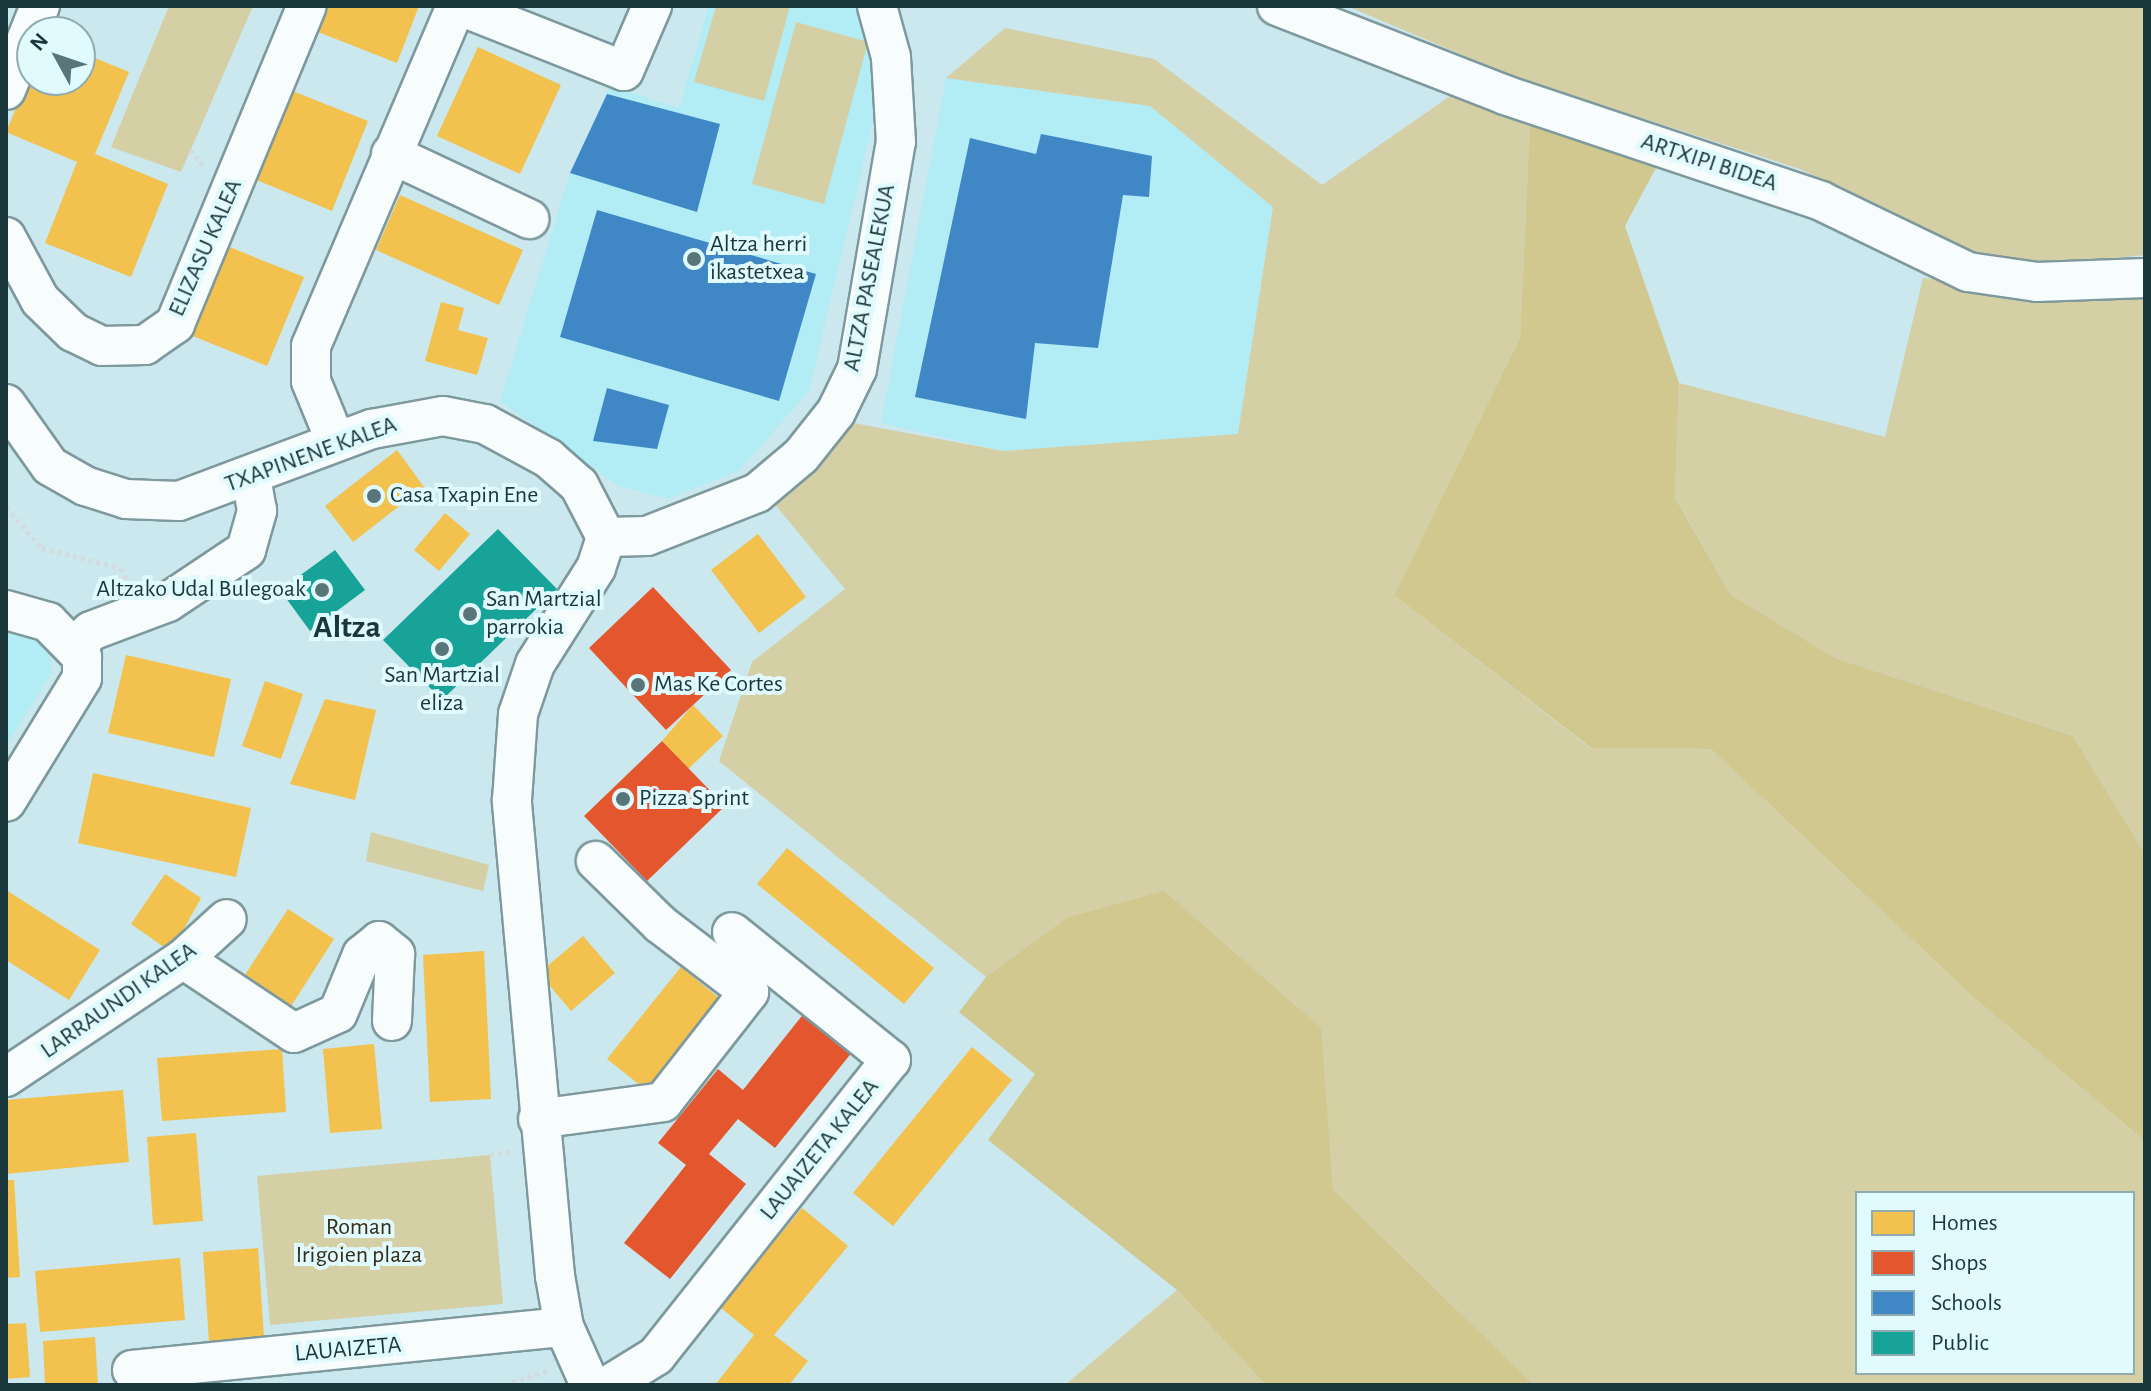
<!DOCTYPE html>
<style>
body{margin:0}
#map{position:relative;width:2151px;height:1391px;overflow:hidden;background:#cae8ed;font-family:"Alegreya Sans",sans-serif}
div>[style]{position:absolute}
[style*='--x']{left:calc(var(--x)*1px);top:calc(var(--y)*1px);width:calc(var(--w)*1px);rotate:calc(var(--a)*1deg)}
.built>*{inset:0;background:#b2ecf5}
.green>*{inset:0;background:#d4cfa4}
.forest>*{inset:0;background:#d1c890}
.homes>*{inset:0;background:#f2c14e}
.shops>*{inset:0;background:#e4572e}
.schools>*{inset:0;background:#3f88c5}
.public>*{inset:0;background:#17a398}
.path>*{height:5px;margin-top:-2.5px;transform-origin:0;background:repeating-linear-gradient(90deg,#d2dbdd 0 4px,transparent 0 8px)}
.roads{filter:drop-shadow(2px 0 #7e999e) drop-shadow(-2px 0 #7e999e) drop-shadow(0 2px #7e999e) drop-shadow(0 -2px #7e999e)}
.minor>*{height:38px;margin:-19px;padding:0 19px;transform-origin:19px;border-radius:19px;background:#f7fcfc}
.dots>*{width:22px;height:22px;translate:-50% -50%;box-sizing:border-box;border:4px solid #e0fafe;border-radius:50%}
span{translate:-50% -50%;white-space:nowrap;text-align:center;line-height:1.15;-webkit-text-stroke:8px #e0fafe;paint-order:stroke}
.street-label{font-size:24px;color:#1a373b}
.poi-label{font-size:24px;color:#1a373b}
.left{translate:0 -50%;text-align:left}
.right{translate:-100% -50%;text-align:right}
.park-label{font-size:24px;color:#362d16}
.district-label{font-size:32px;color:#1a373b;font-weight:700}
.frame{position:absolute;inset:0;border:8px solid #1a373b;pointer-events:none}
.legend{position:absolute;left:1855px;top:1191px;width:280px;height:184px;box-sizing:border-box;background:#e0fafe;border:2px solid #91acb0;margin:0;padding:10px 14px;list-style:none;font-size:24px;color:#1a373b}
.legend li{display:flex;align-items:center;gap:16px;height:40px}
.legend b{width:40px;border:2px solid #91acb0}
.north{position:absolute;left:16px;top:16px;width:80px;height:80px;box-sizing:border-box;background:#e0fafe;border:2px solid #91acb0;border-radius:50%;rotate:310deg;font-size:22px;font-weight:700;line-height:32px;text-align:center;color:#1a373b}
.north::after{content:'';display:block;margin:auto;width:28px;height:36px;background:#587579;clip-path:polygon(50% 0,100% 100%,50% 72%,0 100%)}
</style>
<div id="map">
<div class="built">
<i style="clip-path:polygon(709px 6px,855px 6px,873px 48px,877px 105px,809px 391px,740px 470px,668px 499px,619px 486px,500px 401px,570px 173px,610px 86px,679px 108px)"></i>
<i style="clip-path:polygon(946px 78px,1150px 106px,1273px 207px,1238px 435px,1003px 451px,881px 423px)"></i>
<i style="clip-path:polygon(6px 627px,35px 634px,48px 647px,52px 672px,6px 746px)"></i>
</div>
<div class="green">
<i style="clip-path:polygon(169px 6px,253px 6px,181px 172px,111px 147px)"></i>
<i style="clip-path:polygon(716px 6px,790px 6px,764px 101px,694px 82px)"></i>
<i style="clip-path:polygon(1347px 6px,2145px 6px,2145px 255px,2056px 264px,1970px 251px,1800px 169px,1512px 76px)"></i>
<i style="clip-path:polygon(796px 22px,868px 42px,824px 204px,752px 184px)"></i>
<i style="clip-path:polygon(evenodd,1005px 28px,1154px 59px,1322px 185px,1456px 92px,1530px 123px,1520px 338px,1394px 595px,1590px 748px,1711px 749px,1973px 997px,2145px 1141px,2145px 1385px,1534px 1385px,1333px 1189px,1320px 1028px,1066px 918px,986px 977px,719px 761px,752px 662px,845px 589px,773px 502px,843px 421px,1003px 451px,1238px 434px,1273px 207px,1150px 106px,946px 78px,1005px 28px,1857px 1193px,2133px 1193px,2133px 1373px,1857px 1373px,1857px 1193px)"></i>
<i style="clip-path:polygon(1923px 278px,2090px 297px,2145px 287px,2145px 854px,2073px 736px,1835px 658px,1730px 594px,1675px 496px,1679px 383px,1885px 437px)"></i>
<i style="clip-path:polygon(371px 832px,489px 865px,483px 891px,366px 861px)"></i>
<i style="clip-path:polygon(490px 1155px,503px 1304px,270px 1325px,257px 1176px)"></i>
<i style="clip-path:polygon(1177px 1290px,1266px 1385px,1065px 1385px)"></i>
</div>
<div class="forest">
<i style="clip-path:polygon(1530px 123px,1657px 166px,1625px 226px,1679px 383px,1675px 497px,1730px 594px,1835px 658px,2073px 736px,2145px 854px,2145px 1141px,1973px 997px,1711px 749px,1591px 748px,1394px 595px,1520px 338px)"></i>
<i style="clip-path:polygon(1164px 891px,1321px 1028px,1333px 1189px,1534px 1385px,1266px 1385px,1177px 1290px,988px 1140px,1035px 1074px,959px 1012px,986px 977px,1066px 918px)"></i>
</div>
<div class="homes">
<i style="clip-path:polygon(317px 6px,419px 6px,397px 63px,308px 28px)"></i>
<i style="clip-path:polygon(478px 47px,561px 85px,520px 174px,437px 136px)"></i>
<i style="clip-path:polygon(80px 52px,129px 72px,95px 154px,168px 184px,131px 277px,45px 243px,77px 162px,6px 132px,32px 70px,32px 80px,80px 80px)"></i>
<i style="clip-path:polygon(285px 88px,368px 121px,332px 211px,249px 177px)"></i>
<i style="clip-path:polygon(400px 195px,523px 250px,499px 305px,376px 250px)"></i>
<i style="clip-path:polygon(222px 244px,304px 277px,267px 366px,185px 333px)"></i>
<i style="clip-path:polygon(441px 302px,464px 308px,458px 330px,488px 338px,477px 375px,425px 361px)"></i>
<i style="clip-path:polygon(397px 450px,424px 487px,353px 542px,325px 506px)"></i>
<i style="clip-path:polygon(445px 513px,470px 534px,439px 571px,414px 550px)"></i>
<i style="clip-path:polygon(758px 534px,806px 597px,759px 633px,711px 570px)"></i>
<i style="clip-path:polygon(126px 655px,231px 679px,214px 757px,108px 733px)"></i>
<i style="clip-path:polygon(265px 681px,303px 694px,281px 759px,242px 746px)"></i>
<i style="clip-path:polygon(325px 699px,376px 710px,355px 800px,290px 784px)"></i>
<i style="clip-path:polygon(693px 705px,723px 736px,688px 769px,662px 741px)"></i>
<i style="clip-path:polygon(93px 773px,251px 808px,236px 877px,78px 843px)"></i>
<i style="clip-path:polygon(787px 848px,934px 968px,904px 1004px,757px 884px)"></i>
<i style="clip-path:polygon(165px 874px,201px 898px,171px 952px,131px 924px)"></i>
<i style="clip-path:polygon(6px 890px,100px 950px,69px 1000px,6px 960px)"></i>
<i style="clip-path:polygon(288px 909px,334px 939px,286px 1014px,239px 984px)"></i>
<i style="clip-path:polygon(583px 936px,615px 973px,571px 1011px,539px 973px)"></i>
<i style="clip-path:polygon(484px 951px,491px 1099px,430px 1102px,423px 955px)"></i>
<i style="clip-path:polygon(681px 967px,719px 998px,646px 1090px,607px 1059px)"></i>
<i style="clip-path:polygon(374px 1044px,382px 1129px,330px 1133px,323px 1049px)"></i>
<i style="clip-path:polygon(972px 1047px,1012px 1080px,893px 1226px,853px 1193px)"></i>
<i style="clip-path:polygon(282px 1049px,286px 1112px,162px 1121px,157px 1058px)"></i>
<i style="clip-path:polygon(123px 1090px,129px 1162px,6px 1174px,6px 1100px)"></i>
<i style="clip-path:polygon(196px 1133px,203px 1221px,153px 1225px,147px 1137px)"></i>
<i style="clip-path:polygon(6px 1180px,14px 1180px,20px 1277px,6px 1278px)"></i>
<i style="clip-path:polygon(802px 1208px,848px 1246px,774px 1335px,808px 1361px,789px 1385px,715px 1385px,754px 1335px,720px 1307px)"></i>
<i style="clip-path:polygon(258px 1248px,264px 1338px,209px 1342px,203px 1252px)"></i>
<i style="clip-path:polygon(180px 1258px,185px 1320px,40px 1332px,35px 1271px)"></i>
<i style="clip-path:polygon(26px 1323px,30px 1377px,6px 1379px,6px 1324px)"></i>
<i style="clip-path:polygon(95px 1337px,98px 1385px,45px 1385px,43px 1341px)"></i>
</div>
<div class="shops">
<i style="clip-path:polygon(653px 587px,731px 670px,666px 730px,589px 648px)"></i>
<i style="clip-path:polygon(662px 741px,725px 806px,647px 881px,584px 816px)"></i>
<i style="clip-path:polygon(805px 1012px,853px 1051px,775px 1148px,738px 1119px,709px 1154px,746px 1184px,670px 1279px,624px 1243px,686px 1165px,658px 1143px,718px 1069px,743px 1090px)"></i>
</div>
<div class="schools">
<i style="clip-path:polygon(607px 94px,720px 124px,697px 212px,570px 173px)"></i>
<i style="clip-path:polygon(1041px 134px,1152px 156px,1149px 197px,1123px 195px,1098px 348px,1035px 343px,1026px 419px,915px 397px,970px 138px,1036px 154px)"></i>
<i style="clip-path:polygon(597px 210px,816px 274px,779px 401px,560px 337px)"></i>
<i style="clip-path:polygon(607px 388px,669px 405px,657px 449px,593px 441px)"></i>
</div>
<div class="public">
<i style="clip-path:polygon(498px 529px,557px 589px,442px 700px,383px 640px)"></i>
<i style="clip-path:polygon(335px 550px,365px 590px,310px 631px,280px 590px)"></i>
</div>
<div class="path">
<i style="--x:190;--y:150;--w:22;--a:51"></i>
<i style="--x:6;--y:507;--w:55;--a:48.7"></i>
<i style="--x:42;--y:548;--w:81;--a:14.2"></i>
<i style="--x:121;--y:568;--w:17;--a:62"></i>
<i style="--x:490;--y:1155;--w:23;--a:-10"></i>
<i style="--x:505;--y:1385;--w:46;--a:-18.8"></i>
</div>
<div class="roads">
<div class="minor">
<i style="--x:460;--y:6;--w:176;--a:21.6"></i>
<i style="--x:624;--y:71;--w:71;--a:-66.7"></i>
<i style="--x:1277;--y:6;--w:245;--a:21.3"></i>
<i style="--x:1505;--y:95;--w:333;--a:18.5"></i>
<i style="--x:1821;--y:201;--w:163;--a:25.8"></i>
<i style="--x:1968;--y:272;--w:70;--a:8.2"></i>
<i style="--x:2037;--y:282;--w:108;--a:-2.1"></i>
<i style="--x:6;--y:90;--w:91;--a:-68"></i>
<i style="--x:391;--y:154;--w:153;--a:25.2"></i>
<i style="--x:6;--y:237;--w:72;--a:61.6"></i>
<i style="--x:40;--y:300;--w:46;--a:44.1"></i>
<i style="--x:73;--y:332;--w:32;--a:26"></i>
<i style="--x:102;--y:346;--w:43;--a:-1.3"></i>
<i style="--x:145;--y:345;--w:37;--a:-35"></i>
<i style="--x:175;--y:324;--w:344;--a:-67.5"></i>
<i style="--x:6;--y:404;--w:76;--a:54.6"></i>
<i style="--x:50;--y:466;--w:40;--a:29.7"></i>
<i style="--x:85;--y:486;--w:43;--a:17.6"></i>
<i style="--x:126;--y:499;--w:53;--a:2.2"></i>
<i style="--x:179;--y:501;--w:206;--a:-20.5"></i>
<i style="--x:372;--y:429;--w:72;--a:-10.4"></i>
<i style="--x:443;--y:416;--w:43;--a:10.8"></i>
<i style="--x:485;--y:424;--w:72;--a:28.4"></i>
<i style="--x:548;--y:458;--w:41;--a:41.1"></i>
<i style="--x:579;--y:485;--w:59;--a:62.6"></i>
<i style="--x:336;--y:442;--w:66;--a:-112.3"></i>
<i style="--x:311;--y:381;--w:35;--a:-90"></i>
<i style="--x:311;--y:346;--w:370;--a:-66.9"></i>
<i style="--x:606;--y:537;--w:41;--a:-1.4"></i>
<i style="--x:647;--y:536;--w:118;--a:-21.4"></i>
<i style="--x:757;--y:493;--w:57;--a:-40.1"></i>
<i style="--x:801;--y:456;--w:56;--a:-51.5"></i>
<i style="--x:836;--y:412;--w:48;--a:-64"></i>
<i style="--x:857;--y:369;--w:230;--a:-80.3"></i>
<i style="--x:896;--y:142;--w:85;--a:-93.4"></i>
<i style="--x:891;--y:57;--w:53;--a:-105.4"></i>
<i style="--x:6;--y:610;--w:44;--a:15.9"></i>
<i style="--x:48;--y:622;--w:49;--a:45.8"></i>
<i style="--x:82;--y:657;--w:21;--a:90"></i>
<i style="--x:82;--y:678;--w:145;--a:121.5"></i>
<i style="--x:78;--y:644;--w:18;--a:-45"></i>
<i style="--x:91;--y:631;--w:82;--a:-20.6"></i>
<i style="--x:168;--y:602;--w:94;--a:-33.7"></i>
<i style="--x:246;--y:550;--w:41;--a:-74.2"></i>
<i style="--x:257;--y:511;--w:34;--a:-100"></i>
<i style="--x:183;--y:959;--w:133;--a:33.7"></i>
<i style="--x:294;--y:1033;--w:48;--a:-24.4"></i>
<i style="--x:338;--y:1013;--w:63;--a:-67.5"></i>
<i style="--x:362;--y:955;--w:22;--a:-39"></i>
<i style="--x:379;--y:941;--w:21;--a:39"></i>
<i style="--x:395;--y:954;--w:67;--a:92.6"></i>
<i style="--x:6;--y:1077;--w:213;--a:-33.7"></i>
<i style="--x:183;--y:959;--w:59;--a:-42.3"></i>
<i style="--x:538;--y:1119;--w:126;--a:-7.7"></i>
<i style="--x:663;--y:1102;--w:140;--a:-52"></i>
<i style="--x:749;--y:992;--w:112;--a:-142.6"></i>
<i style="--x:660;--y:924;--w:90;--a:-135.5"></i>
<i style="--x:132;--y:1370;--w:434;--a:-5.7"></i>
<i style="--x:590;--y:1385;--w:64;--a:-114.1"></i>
<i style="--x:564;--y:1327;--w:52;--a:-100"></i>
<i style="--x:555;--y:1276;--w:478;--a:-95.2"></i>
<i style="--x:512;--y:800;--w:86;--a:-86"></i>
<i style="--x:518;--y:714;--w:53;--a:-71.2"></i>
<i style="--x:535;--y:664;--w:114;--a:-57.6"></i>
<i style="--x:596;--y:568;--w:33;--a:-72"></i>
<i style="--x:609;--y:1385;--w:55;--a:-31.7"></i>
<i style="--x:656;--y:1356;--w:378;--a:-51.6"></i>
<i style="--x:891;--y:1060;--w:204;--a:-141.2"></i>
</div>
</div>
<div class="dots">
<i style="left:694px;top:259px;background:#587579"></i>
<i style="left:374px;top:496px;background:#587579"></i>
<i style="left:322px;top:590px;background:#587579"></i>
<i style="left:470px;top:614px;background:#587579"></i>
<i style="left:442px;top:649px;background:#587579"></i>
<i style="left:638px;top:685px;background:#587579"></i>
<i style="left:623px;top:799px;background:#587579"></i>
</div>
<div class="street-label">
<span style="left:1709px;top:163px;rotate:18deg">ARTXIPI BIDEA</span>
<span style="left:206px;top:248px;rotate:-66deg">ELIZASU KALEA</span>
<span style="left:870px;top:278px;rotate:-79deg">ALTZA PASEALEKUA</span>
<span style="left:311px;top:455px;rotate:-20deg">TXAPINENE KALEA</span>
<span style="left:119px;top:1001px;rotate:-35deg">LARRAUNDI KALEA</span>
<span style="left:820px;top:1150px;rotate:-51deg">LAUAIZETA KALEA</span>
<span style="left:348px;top:1350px;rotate:-5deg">LAUAIZETA</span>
</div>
<div class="poi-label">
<span class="left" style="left:710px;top:259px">Altza herri<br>ikastetxea</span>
<span class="left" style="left:390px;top:496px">Casa Txapin Ene</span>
<span class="right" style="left:306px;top:590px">Altzako Udal Bulegoak</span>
<span class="left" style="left:486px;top:614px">San Martzial<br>parrokia</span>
<span style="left:442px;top:690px">San Martzial<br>eliza</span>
<span class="left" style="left:654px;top:685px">Mas Ke Cortes</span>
<span class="left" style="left:639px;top:799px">Pizza Sprint</span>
</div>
<div class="park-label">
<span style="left:359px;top:1242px">Roman<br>Irigoien plaza</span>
</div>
<div class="district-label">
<span style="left:347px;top:627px">Altza</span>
</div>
<div class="frame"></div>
<ul class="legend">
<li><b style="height:22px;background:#f2c14e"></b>Homes</li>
<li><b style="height:22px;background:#e4572e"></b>Shops</li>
<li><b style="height:22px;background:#3f88c5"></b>Schools</li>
<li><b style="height:22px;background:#17a398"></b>Public</li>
</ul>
<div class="north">N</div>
</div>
